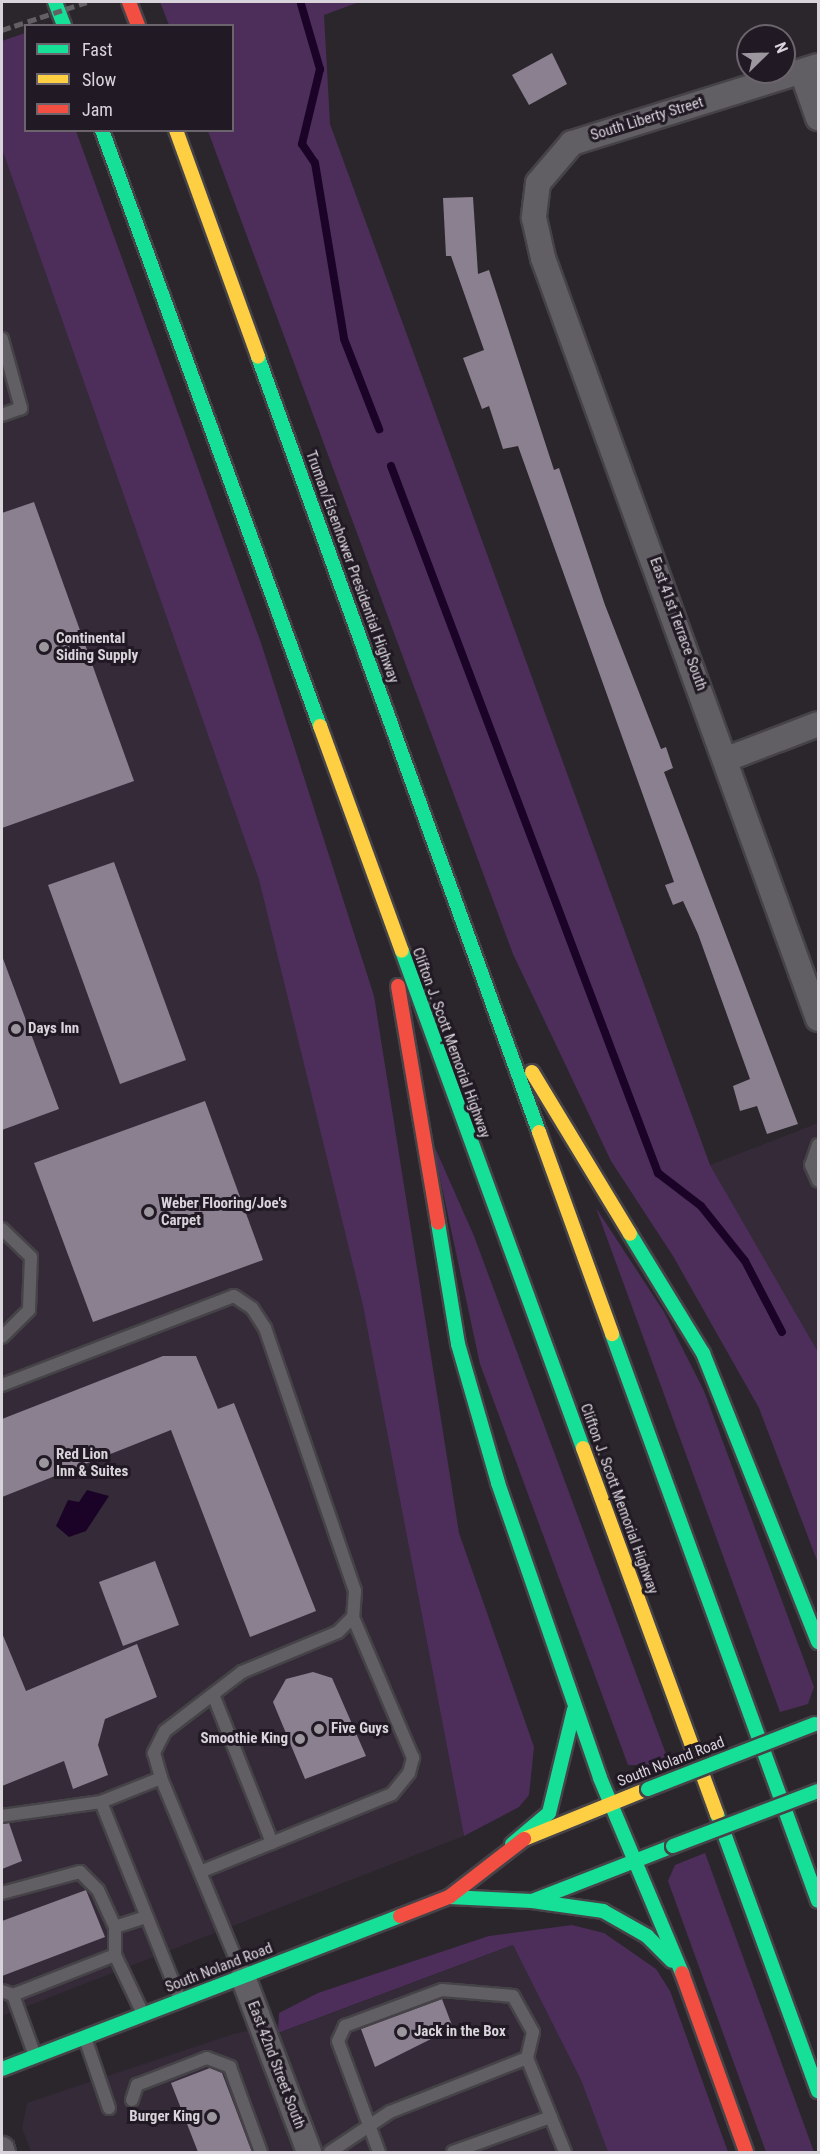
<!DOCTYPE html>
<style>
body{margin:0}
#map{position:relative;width:820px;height:2154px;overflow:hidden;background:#2a262c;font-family:"Roboto Condensed",sans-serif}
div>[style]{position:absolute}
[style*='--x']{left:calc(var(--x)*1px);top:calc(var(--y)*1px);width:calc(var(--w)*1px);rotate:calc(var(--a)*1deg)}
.built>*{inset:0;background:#342a38}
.green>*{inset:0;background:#4d2e5a}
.water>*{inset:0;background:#1b0327}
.stream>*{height:8px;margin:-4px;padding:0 4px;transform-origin:4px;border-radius:4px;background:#1b0327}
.building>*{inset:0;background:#8b8090}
.roads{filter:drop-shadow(2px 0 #464348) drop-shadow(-2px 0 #464348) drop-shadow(0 2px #464348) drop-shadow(0 -2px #464348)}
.lane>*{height:12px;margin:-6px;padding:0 6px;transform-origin:6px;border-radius:6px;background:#625f64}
.street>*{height:24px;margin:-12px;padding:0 12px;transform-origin:12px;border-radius:12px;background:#625f64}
.fast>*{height:14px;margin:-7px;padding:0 7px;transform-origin:7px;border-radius:7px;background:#16e098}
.slow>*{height:14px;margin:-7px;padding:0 7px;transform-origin:7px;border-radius:7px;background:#ffcf43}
.jam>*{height:14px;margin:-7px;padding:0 7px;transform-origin:7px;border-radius:7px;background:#f24e42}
.rail>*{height:4.5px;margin-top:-2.25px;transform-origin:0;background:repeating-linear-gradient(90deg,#626063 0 9px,transparent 0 13.5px)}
.bridges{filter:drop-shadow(2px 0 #464348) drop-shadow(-2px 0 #464348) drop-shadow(0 2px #464348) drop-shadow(0 -2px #464348)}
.fast-bridge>*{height:14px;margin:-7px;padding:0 7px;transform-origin:7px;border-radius:7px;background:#16e098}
.dots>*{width:16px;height:16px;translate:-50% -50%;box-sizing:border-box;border:3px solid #211a24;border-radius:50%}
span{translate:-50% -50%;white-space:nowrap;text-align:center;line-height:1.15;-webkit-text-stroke:6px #211a24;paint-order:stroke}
.street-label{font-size:15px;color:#d9d4db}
.poi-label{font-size:15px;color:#d9d4db;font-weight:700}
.left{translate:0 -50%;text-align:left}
.right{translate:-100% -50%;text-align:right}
.frame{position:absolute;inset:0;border:3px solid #d9d4db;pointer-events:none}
.legend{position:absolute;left:24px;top:24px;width:210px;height:108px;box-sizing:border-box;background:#211a24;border:2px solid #6b646d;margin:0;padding:8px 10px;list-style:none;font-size:18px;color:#d9d4db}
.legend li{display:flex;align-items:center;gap:12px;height:30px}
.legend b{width:30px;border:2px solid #6b646d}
.north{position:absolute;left:736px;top:24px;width:60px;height:60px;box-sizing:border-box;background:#211a24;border:2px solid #6b646d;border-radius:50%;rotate:67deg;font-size:16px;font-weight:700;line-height:24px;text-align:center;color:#d9d4db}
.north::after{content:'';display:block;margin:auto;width:21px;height:27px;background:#9c979e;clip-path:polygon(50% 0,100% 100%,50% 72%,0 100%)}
</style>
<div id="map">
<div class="built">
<i style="clip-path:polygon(2px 149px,259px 880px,363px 1306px,464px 1836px,2px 2016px)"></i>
<i style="clip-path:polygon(818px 1123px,818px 1352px,710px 1165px)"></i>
<i style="clip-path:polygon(513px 1945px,581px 2080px,608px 2152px,31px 2152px,22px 2128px,27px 2103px,233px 2034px,278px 2024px,279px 2033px)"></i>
</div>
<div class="green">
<i style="clip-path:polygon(160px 2px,359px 2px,324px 15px,330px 124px,710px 1165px,818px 1352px,818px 1563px,759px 1408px,673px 1256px,611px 1161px,513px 954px,208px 131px,232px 130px,232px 26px,169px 25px)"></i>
<i style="clip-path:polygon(25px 33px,26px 130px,76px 131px,261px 643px,374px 996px,459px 1533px,534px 1747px,529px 1795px,519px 1807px,464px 1836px,363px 1306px,259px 880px,2px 149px,2px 41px)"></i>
<i style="clip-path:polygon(432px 1141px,474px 1236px,670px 1765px,628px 1765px,480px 1364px)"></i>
<i style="clip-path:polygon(596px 1208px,664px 1312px,704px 1391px,814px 1687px,808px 1704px,780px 1712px)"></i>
<i style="clip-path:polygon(705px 1853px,814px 2152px,766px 2152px,668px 1881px,675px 1865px)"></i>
<i style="clip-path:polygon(572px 1925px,604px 1933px,656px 1969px,670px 1991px,728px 2152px,608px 2152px,581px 2080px,513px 1945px,278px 2033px,279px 2013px,318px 1993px,489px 1936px)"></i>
</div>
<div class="water">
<i style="clip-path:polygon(87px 1490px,109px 1496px,86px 1531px,69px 1537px,56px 1526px,68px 1500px,79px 1502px)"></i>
</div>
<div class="stream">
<i style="--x:301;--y:4;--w:68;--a:73.7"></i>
<i style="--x:320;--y:69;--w:77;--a:103.5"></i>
<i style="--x:302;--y:144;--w:23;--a:56"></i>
<i style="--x:315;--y:163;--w:178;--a:80.6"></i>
<i style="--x:344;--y:339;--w:97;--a:68.7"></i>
<i style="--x:391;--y:466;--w:756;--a:69.31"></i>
<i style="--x:658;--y:1173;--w:54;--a:37.5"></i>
<i style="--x:701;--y:1206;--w:70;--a:51.3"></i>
<i style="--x:745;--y:1261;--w:80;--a:62.5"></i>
</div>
<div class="building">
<i style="clip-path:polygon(552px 53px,567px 84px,529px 105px,512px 75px)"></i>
<i style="clip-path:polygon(473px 197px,478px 274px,489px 270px,554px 470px,559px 468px,605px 605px,661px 749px,666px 747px,673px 768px,664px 772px,798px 1124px,767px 1134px,757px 1106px,740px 1111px,733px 1086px,750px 1079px,698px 934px,683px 901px,673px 905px,665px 885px,674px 882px,518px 446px,503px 449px,489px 406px,482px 409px,463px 358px,484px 350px,451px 256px,446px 256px,443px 198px)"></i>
<i style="clip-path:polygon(34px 502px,134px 781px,2px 828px,2px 513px)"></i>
<i style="clip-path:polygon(114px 862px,186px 1060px,120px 1084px,48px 885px)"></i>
<i style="clip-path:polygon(2px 956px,59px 1109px,2px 1130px)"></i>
<i style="clip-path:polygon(205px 1101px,263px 1260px,93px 1322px,34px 1163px)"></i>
<i style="clip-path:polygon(163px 1356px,196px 1356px,218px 1409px,234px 1403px,316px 1611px,250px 1637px,171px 1430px,2px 1497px,2px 1419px)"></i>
<i style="clip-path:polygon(155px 1561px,179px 1625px,123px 1646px,99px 1582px)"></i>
<i style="clip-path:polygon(2px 1633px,26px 1691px,137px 1644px,157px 1697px,105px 1719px,98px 1745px,108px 1775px,73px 1789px,64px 1761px,2px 1786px)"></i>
<i style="clip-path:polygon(313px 1672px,332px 1678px,366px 1756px,305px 1779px,273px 1702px,286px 1679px)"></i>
<i style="clip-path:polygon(9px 1823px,22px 1861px,2px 1869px,2px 1824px)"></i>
<i style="clip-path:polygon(86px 1890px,105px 1937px,2px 1976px,2px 1921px)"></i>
<i style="clip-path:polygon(442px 1999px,453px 2028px,375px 2067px,361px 2029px)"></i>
<i style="clip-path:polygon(210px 2068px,222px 2073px,252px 2152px,198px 2152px,171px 2083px)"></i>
</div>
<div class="roads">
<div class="lane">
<i style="--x:2;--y:339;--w:72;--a:74.6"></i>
<i style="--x:21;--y:408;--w:20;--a:160"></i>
<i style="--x:818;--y:1145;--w:21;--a:109"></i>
<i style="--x:811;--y:1165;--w:17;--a:66"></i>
<i style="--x:2;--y:1229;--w:40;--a:44"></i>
<i style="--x:31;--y:1257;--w:53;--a:92.2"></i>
<i style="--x:29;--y:1310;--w:38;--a:135"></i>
<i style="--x:2;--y:1385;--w:248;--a:-21"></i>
<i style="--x:234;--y:1296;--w:22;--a:34"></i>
<i style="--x:252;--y:1308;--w:24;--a:57"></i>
<i style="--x:265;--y:1328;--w:278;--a:71.1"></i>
<i style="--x:355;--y:1591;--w:26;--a:94"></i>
<i style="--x:353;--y:1617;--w:21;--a:135"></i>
<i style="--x:338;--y:1632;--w:104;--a:157.4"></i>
<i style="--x:242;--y:1672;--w:97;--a:142.5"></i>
<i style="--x:165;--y:1731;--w:25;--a:117"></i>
<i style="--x:154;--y:1753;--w:26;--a:74"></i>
<i style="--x:161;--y:1778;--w:65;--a:158.2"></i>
<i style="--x:101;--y:1802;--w:100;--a:172"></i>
<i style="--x:214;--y:1697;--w:157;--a:68.3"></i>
<i style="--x:161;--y:1778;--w:214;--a:67.5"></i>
<i style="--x:101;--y:1802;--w:213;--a:68.2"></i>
<i style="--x:200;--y:1872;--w:207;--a:-22.1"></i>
<i style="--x:392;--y:1794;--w:27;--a:-51"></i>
<i style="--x:409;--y:1773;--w:16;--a:-75"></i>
<i style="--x:413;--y:1758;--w:153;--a:-113.1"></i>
<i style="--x:2;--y:1893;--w:81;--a:-15.1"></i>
<i style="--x:80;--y:1872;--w:25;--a:45"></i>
<i style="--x:98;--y:1890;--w:41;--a:65.3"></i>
<i style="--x:115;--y:1927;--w:28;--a:90"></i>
<i style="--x:115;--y:1955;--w:110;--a:158.6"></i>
<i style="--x:13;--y:1995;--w:12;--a:-160"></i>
<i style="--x:115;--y:1927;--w:33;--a:-18"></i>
<i style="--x:115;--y:1955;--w:65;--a:64.6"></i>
<i style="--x:13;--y:1995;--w:65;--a:70.2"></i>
<i style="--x:85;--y:2038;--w:74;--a:71.1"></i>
<i style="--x:132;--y:2100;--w:16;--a:-72"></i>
<i style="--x:137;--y:2085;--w:75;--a:-21.1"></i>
<i style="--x:207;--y:2058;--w:25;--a:21"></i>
<i style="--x:230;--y:2067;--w:90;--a:70"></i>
<i style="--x:330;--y:2152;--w:72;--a:-33.7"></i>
<i style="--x:390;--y:2112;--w:147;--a:-21.5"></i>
<i style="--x:379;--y:2152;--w:118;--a:-110.3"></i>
<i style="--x:338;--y:2041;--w:17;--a:-65"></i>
<i style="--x:345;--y:2026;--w:103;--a:-20.4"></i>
<i style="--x:442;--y:1990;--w:71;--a:4.8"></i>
<i style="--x:513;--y:1996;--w:41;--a:60.9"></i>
<i style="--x:533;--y:2032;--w:27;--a:103"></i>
<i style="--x:527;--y:2058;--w:101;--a:68"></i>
<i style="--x:453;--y:2152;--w:104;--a:-19.7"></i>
</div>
<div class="street">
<i style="--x:818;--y:66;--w:258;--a:162.6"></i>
<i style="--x:572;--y:143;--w:52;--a:130.4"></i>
<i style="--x:538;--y:183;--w:35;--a:97"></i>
<i style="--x:534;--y:218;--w:41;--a:77.3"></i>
<i style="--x:543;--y:258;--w:809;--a:70.13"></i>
<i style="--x:802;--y:72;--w:49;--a:70.8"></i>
<i style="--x:727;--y:759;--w:97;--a:-21"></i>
<i style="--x:243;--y:1977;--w:187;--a:69.3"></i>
<i style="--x:2;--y:2149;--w:3;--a:72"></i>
</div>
<div class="fast">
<i style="--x:55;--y:2;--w:26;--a:69"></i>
<i style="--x:102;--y:130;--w:635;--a:69.91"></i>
<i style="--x:258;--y:357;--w:824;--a:70.07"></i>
<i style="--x:402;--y:951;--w:529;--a:69.99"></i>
<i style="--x:438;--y:1223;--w:123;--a:80.6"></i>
<i style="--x:458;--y:1344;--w:145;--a:73.9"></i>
<i style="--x:498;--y:1483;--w:312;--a:70.9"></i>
<i style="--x:600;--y:1778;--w:212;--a:67.2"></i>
<i style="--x:630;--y:1234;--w:140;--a:58.5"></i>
<i style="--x:703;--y:1353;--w:311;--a:68.3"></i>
<i style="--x:612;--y:1334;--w:603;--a:70.03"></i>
<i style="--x:717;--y:1814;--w:295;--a:70"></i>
<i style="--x:512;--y:1844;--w:48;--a:-40"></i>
<i style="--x:549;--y:1813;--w:106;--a:-76.4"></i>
<i style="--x:449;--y:1897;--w:83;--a:2.8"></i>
<i style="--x:532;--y:1901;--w:151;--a:-21.3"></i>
<i style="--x:532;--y:1901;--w:72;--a:8"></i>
<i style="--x:603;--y:1911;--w:51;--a:29.6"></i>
<i style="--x:647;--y:1936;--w:35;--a:45"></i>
<i style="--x:2;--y:2069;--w:426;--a:-21"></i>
</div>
<div class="slow">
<i style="--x:176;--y:130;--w:241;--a:70.1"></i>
<i style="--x:320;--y:726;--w:239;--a:70"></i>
<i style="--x:532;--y:1072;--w:189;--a:58.8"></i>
<i style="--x:539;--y:1132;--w:215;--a:70.1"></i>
<i style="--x:583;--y:1448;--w:390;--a:69.9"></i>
<i style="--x:524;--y:1839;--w:134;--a:-22"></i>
</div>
<div class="jam">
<i style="--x:129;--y:2;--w:26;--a:69"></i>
<i style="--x:398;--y:986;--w:240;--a:80.4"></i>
<i style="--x:400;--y:1916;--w:53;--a:-21.2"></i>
<i style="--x:449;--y:1897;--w:95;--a:-37.7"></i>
<i style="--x:682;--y:1973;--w:190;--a:70.3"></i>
</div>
</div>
<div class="rail">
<i style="--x:2;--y:30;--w:89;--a:-18.2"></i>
</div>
<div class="bridges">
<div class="fast-bridge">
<i style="--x:648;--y:1789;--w:179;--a:-21.3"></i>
<i style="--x:673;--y:1846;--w:155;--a:-20.8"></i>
</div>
</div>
<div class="dots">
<i style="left:44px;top:647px;background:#9c979e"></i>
<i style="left:16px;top:1029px;background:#9c979e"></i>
<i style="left:149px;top:1212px;background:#9c979e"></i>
<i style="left:44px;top:1463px;background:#9c979e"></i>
<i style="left:319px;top:1729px;background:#9c979e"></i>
<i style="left:300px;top:1739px;background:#9c979e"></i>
<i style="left:402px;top:2032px;background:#9c979e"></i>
<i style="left:212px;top:2117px;background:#9c979e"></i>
</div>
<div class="street-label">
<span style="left:647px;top:119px;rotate:-17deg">South Liberty Street</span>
<span style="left:352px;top:567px;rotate:70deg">Truman/Eisenhower Presidential Highway</span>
<span style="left:678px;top:624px;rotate:70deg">East 41st Terrace South</span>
<span style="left:451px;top:1043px;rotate:70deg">Clifton J. Scott Memorial Highway</span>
<span style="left:619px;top:1499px;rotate:70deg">Clifton J. Scott Memorial Highway</span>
<span style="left:671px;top:1762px;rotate:-21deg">South Noland Road</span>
<span style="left:219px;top:1968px;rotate:-21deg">South Noland Road</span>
<span style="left:276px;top:2065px;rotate:69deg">East 42nd Street South</span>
</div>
<div class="poi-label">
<span class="left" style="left:56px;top:647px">Continental<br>Siding Supply</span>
<span class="left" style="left:28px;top:1029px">Days Inn</span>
<span class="left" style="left:161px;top:1212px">Weber Flooring/Joe's<br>Carpet</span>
<span class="left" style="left:56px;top:1463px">Red Lion<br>Inn &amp; Suites</span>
<span class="left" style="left:331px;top:1729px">Five Guys</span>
<span class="right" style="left:288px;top:1739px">Smoothie King</span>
<span class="left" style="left:414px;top:2032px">Jack in the Box</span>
<span class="right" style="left:200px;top:2117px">Burger King</span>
</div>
<div class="frame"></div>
<ul class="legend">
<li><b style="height:8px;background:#16e098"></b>Fast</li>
<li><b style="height:8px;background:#ffcf43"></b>Slow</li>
<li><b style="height:8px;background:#f24e42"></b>Jam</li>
</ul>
<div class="north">N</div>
</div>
